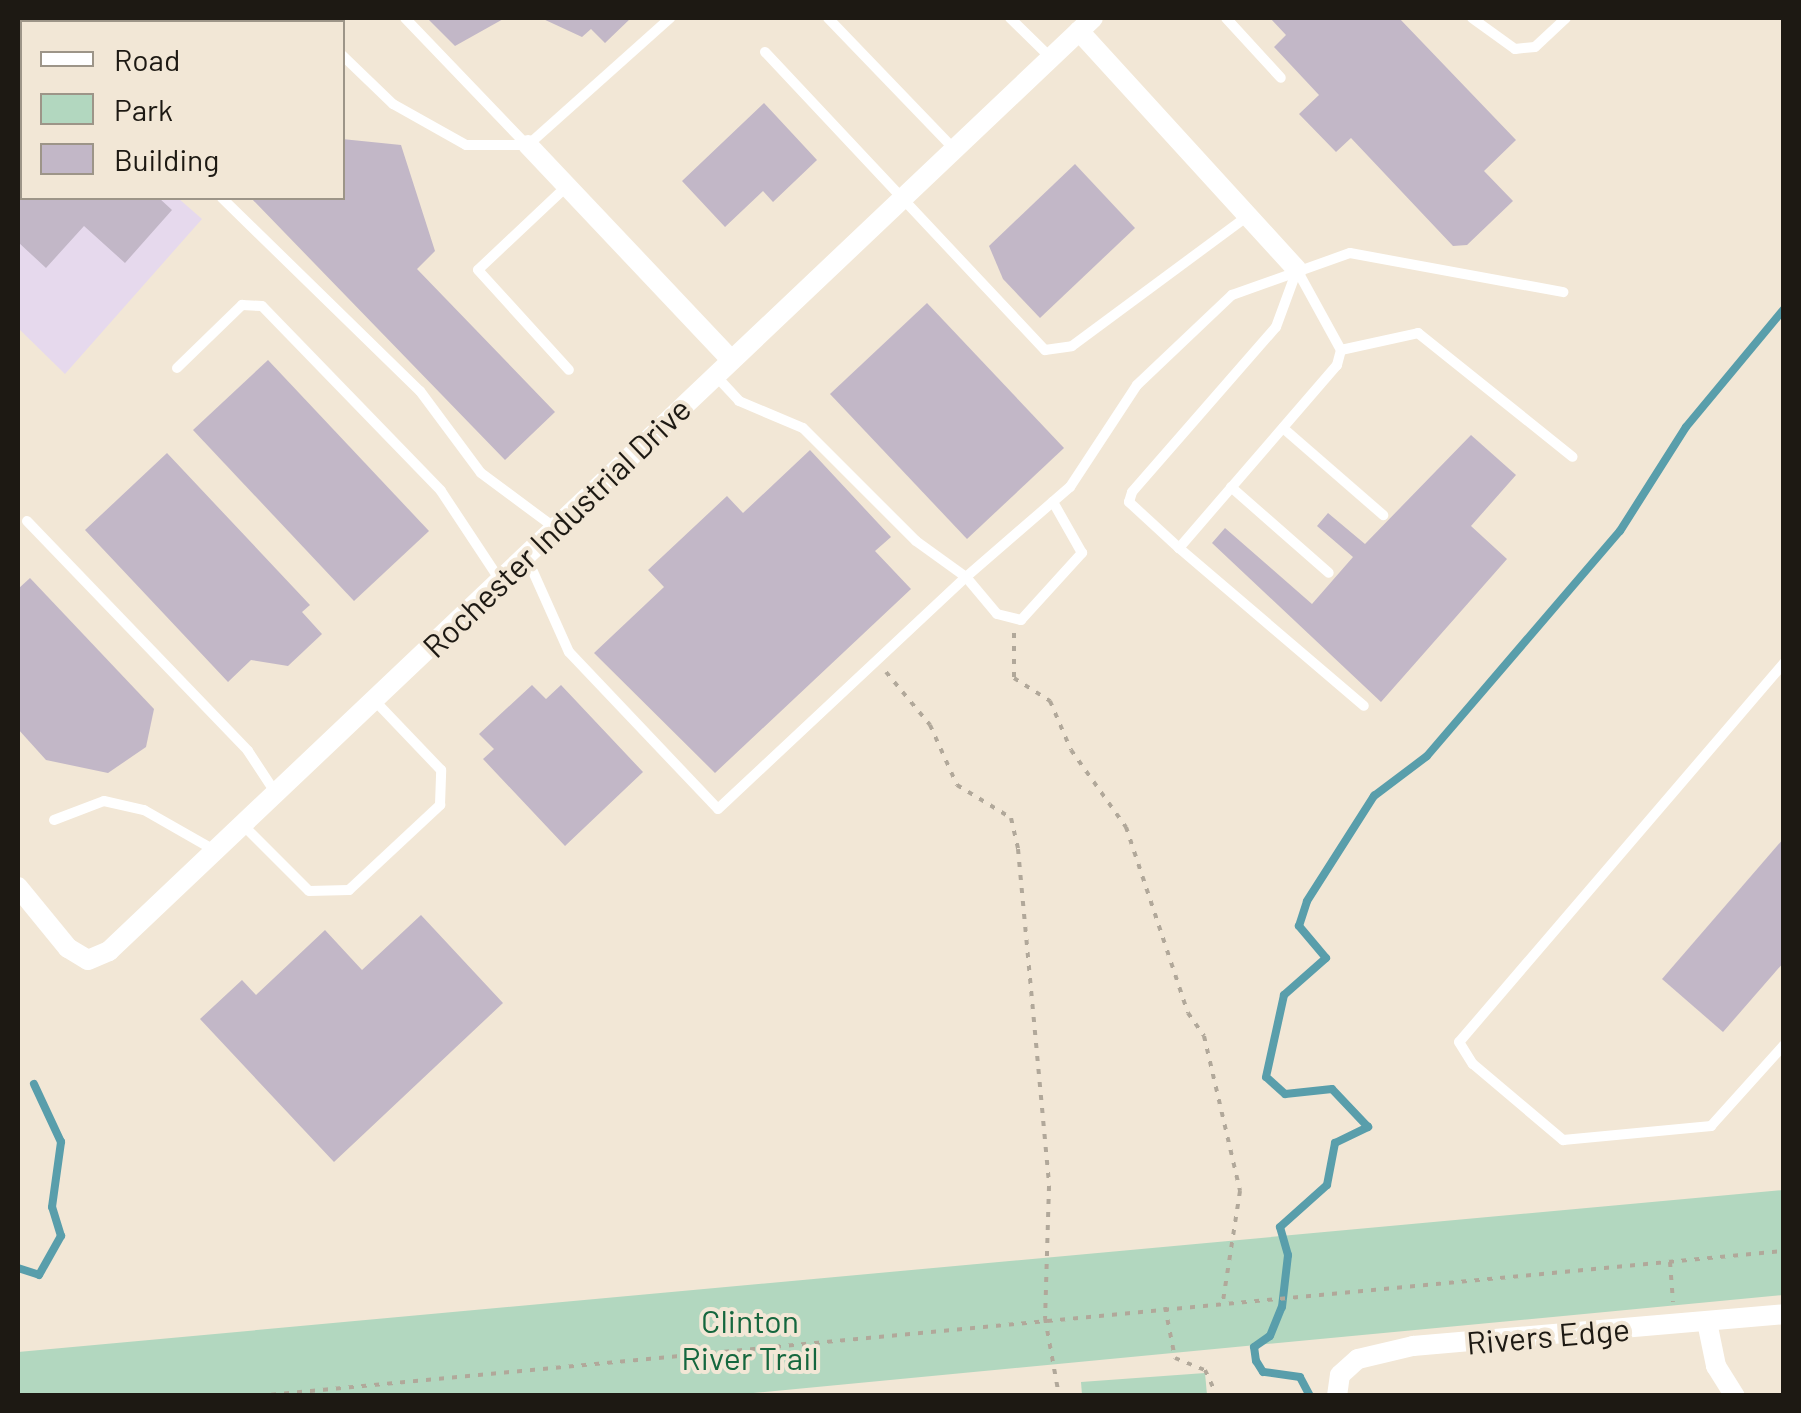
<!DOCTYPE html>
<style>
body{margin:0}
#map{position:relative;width:1801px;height:1413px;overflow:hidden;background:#f2e7d6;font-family:Barlow,sans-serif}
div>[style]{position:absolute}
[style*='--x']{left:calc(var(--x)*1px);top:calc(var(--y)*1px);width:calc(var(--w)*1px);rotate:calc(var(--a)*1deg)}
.commercial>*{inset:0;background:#e6d9ed}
.green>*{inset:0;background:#b2d7bf}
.stream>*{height:8px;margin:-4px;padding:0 4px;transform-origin:4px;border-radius:4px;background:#599eab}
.building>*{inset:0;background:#c2b7c7}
.path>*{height:4px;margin-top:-2px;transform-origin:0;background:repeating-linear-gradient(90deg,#b1a89a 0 5px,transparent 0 13px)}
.service>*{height:10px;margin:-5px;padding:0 5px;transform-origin:5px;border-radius:5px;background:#fff}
.minor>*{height:20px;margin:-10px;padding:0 10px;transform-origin:10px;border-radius:10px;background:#fff}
span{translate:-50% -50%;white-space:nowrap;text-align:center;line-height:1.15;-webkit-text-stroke:8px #f2e7d6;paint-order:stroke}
.street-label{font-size:32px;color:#1d1913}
.park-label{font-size:32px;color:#15673e}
.frame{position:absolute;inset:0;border:20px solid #1d1913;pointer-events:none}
.legend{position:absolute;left:20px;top:20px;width:325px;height:180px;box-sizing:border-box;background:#f2e7d6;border:2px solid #9d9588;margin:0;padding:12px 18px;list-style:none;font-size:30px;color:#1d1913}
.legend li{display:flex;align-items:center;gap:20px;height:50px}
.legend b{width:50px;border:2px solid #9d9588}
</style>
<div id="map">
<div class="commercial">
<i style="clip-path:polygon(18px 18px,235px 18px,22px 22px,22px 198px,178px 198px,202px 219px,65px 374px,18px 328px)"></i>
</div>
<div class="green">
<i style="clip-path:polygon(1783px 1190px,1783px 1295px,732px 1395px,18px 1395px,18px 1352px)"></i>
<i style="clip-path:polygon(1205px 1373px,1207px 1395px,1082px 1395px,1081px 1382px)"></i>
</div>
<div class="stream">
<i style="--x:18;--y:1268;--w:22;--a:18"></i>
<i style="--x:39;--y:1275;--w:45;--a:-60.6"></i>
<i style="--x:61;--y:1236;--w:30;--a:-107"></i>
<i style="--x:52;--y:1207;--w:66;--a:-82.1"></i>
<i style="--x:61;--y:1142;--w:64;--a:-115"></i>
<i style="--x:1310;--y:1396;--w:21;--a:-118"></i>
<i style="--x:1300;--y:1377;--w:37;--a:-172"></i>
<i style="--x:1263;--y:1372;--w:13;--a:-122"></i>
<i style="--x:1256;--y:1361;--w:14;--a:-98"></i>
<i style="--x:1254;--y:1347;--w:19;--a:-35"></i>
<i style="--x:1270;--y:1336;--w:31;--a:-68"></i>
<i style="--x:1282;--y:1307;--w:52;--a:-83.4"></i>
<i style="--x:1288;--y:1255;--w:29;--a:-106"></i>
<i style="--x:1280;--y:1227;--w:63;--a:-41.8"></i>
<i style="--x:1327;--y:1185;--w:43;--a:-79.2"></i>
<i style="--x:1335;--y:1143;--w:37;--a:-26"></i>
<i style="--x:1368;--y:1127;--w:52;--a:-133.5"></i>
<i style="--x:1332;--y:1089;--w:47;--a:173.9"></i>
<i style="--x:1285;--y:1094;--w:25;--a:-138"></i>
<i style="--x:1266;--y:1077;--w:84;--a:-77.6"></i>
<i style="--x:1284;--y:995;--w:56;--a:-41.4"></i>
<i style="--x:1326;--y:958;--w:42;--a:-130.2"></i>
<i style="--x:1299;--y:926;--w:26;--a:-72"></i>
<i style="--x:1307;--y:901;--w:125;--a:-57.5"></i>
<i style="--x:1374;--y:796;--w:66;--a:-37"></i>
<i style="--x:1427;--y:756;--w:296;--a:-49.4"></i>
<i style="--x:1620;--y:531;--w:123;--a:-57.6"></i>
<i style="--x:1686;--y:427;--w:153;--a:-50.3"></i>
</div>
<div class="building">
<i style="clip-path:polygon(427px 18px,505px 18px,455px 46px)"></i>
<i style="clip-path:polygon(541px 18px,631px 18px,605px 43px,591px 29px,582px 37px)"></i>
<i style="clip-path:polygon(1270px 18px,1399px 18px,1516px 140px,1484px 171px,1513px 201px,1467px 245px,1453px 246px,1351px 138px,1336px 152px,1299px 114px,1319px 95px,1274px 47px,1286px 35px)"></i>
<i style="clip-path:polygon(764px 103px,817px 160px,773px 202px,763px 191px,725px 227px,682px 181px)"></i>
<i style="clip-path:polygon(342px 139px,401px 145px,435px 251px,417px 269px,555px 412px,505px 460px,251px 198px,342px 198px)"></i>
<i style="clip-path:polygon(1075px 164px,1135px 228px,1040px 318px,1003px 279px,989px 246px)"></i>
<i style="clip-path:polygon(18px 198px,159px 198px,172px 210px,125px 263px,84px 226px,46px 268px,18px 242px)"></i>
<i style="clip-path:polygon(927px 303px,1064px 448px,967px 539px,830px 394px)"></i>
<i style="clip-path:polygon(268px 360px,429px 531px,354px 601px,193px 430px)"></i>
<i style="clip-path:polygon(1471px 435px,1516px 475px,1471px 526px,1507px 559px,1381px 702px,1212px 543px,1225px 528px,1312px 604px,1353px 557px,1317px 526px,1328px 513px,1365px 544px)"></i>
<i style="clip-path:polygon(810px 450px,891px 537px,875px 551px,911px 589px,715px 773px,594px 653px,664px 587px,648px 570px,727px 496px,743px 513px)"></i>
<i style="clip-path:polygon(167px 453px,310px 605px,302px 612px,322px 634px,288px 666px,251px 660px,228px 682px,85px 530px)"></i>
<i style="clip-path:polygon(30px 578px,154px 709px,146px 747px,108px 773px,46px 760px,18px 729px,18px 589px)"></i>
<i style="clip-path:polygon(532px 685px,546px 699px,561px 685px,643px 772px,565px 846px,483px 759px,494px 749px,479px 734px)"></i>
<i style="clip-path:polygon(1784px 838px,1784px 962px,1723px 1032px,1662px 979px)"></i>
<i style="clip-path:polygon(421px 915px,503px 1003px,334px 1162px,200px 1019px,242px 980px,256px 995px,325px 930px,362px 970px)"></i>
</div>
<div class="path">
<i style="--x:1014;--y:633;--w:45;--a:90"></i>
<i style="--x:1014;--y:678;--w:43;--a:32.6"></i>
<i style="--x:1050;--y:701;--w:53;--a:66.8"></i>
<i style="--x:1071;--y:750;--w:95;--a:54.5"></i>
<i style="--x:1126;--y:827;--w:196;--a:71.6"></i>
<i style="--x:1188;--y:1013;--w:28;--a:55"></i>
<i style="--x:1204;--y:1036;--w:159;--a:76.9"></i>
<i style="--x:1240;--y:1191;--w:111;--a:98.8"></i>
<i style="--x:886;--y:672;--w:69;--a:50.3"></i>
<i style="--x:930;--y:725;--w:66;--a:65.8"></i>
<i style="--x:957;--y:785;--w:63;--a:31.4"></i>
<i style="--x:1011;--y:818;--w:32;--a:77"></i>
<i style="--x:1018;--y:849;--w:338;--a:84.7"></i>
<i style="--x:1049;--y:1186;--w:132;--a:91.7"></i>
<i style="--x:1045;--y:1318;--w:79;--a:79.8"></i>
<i style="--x:1670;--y:1262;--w:40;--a:85.7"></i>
<i style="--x:1165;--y:1307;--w:52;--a:78.9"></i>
<i style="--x:1175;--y:1358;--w:32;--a:22"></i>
<i style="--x:1205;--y:1370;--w:29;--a:65"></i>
<i style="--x:258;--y:1396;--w:1533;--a:-5.43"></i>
</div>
<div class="service">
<i style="--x:51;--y:18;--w:6;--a:39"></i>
<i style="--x:405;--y:18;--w:176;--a:46.2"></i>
<i style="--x:828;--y:18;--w:182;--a:46.1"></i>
<i style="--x:1010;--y:18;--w:56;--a:44.3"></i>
<i style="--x:1226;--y:18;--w:81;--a:47.5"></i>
<i style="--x:1472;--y:18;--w:53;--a:35.8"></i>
<i style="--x:1515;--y:49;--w:20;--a:-6"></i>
<i style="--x:1535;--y:47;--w:42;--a:-43.1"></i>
<i style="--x:119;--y:22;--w:6;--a:-39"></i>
<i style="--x:202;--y:22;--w:6;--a:-39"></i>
<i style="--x:765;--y:52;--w:409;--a:46.8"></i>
<i style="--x:1045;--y:350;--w:27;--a:-8"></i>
<i style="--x:1072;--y:346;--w:219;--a:-36.5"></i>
<i style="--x:342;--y:55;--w:71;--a:43.9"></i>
<i style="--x:393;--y:104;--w:84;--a:29.3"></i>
<i style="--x:466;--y:145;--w:62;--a:0"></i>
<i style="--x:528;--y:145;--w:191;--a:-41.8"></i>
<i style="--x:567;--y:186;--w:122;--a:136.7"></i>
<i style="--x:478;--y:270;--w:135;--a:47.7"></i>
<i style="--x:222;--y:198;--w:277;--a:44.3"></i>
<i style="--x:420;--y:391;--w:102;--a:53.4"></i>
<i style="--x:481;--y:473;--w:92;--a:36.6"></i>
<i style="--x:1297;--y:270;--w:91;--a:61.2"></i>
<i style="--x:1341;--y:350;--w:16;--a:105"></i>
<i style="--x:1337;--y:365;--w:242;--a:130.8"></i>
<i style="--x:1179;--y:548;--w:68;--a:-137.4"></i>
<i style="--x:1129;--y:502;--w:10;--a:-73"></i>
<i style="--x:1132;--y:492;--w:219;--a:-48.9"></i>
<i style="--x:1276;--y:327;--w:61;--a:-69.8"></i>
<i style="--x:1341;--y:350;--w:79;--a:-12.4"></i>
<i style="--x:1418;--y:333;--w:198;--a:38.7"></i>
<i style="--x:177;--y:368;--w:91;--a:-44.1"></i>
<i style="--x:242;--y:305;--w:20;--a:3"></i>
<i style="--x:262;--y:306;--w:257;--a:45.9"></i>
<i style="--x:441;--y:491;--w:107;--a:56.5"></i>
<i style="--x:716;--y:376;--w:34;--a:47"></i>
<i style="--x:739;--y:401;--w:69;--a:22.9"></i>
<i style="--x:803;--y:428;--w:160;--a:45"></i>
<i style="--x:916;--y:541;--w:62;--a:35.8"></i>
<i style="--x:966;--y:577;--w:138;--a:-40.9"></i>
<i style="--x:1070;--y:487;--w:122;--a:-56.7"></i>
<i style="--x:1137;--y:385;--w:131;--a:-43.5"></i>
<i style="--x:1232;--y:295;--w:125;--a:-19.6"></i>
<i style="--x:1350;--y:253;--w:217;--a:10.4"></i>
<i style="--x:1283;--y:428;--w:133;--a:41"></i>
<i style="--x:1231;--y:487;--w:130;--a:41.3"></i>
<i style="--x:27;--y:521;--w:319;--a:46.1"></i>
<i style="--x:248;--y:751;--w:49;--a:56.6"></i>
<i style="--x:1179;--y:548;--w:243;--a:40.5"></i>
<i style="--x:526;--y:556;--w:105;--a:65.9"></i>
<i style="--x:569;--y:652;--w:216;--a:46.5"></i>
<i style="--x:718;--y:809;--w:340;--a:-43.1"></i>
<i style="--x:966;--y:577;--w:48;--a:50"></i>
<i style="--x:997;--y:614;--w:25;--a:14"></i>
<i style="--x:1021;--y:620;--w:91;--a:-47.7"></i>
<i style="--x:1082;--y:553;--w:59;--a:-119.6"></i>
<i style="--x:1784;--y:663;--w:499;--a:130.6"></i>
<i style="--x:1459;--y:1042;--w:26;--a:58"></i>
<i style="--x:1473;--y:1064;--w:118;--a:40.2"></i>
<i style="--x:1563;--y:1140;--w:149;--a:-5.4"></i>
<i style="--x:1711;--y:1126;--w:109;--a:-48"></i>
<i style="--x:54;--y:820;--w:53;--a:-20.8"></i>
<i style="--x:104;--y:801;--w:41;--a:12.7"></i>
<i style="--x:144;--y:810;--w:81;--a:29.7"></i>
<i style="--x:243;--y:825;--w:93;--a:45"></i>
<i style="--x:309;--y:891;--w:40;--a:-1.4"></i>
<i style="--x:349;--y:890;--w:125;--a:-43"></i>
<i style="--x:440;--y:805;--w:35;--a:-88"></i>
<i style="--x:441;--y:770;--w:97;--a:-133.7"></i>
</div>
<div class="minor">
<i style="--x:1079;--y:31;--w:323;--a:47.6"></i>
<i style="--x:528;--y:145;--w:296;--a:46.6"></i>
<i style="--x:18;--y:887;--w:79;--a:50.7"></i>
<i style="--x:68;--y:948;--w:23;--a:31"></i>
<i style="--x:88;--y:960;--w:23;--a:-23"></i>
<i style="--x:109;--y:951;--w:1356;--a:-43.48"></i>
<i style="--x:1707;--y:1322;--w:45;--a:78.4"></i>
<i style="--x:1716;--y:1366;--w:36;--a:58"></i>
<i style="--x:1337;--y:1396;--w:21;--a:-82"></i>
<i style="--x:1340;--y:1375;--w:24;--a:-42"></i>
<i style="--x:1358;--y:1359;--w:57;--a:-13.3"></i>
<i style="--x:1413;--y:1346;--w:372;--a:-4.9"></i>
</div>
<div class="street-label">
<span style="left:556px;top:527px;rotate:-44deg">Rochester Industrial Drive</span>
<span style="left:1548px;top:1335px;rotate:-5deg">Rivers Edge</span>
</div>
<div class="park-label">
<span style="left:750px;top:1339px">Clinton<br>River Trail</span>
</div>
<div class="frame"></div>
<ul class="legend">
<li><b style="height:12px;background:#fff"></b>Road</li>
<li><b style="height:28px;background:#b2d7bf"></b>Park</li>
<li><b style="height:28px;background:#c2b7c7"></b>Building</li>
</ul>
</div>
